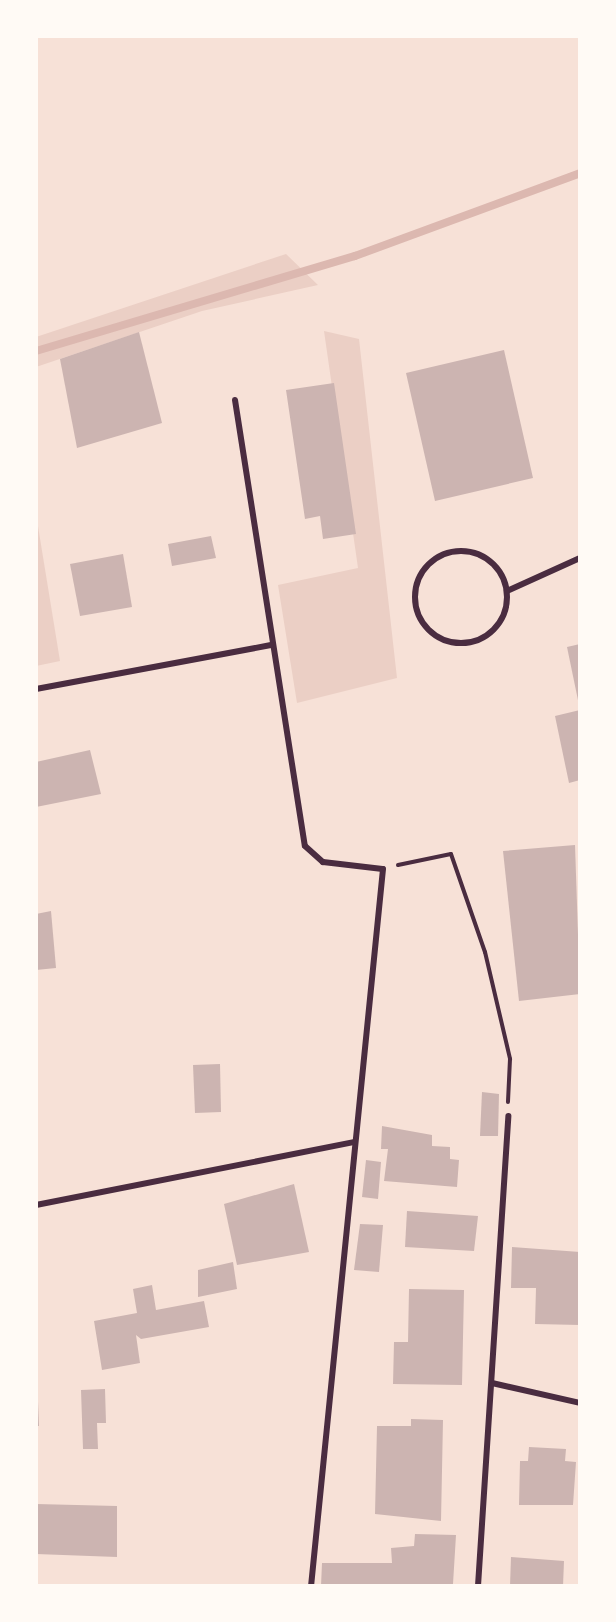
<!DOCTYPE html>
<style>
body{margin:0}
#map{position:relative;width:616px;height:1622px;overflow:hidden;background:#f7e1d7;font-family:Ubuntu,sans-serif}
div>[style]{position:absolute}
[style*='--x']{left:calc(var(--x)*1px);top:calc(var(--y)*1px);width:calc(var(--w)*1px);rotate:calc(var(--a)*1deg)}
.green>*{inset:0;background:#ebcfc5}
.stream>*{height:8px;margin:-4px;padding:0 4px;transform-origin:4px;border-radius:4px;background:#dcb8b0}
.building>*{inset:0;background:#ccb4b1}
.path>*{height:4px;margin:-2px;padding:0 2px;transform-origin:2px;border-radius:2px;background:#4a2c40}
.minor>*{height:6px;margin:-3px;padding:0 3px;transform-origin:3px;border-radius:3px;background:#4a2c40}
.minor>.ring{margin:-3px;padding:0;box-sizing:content-box;background:none;border:6px solid #4a2c40;border-radius:50%}
span{translate:-50% -50%;white-space:nowrap;text-align:center;line-height:1.15;-webkit-text-stroke:5px #fffaf5;paint-order:stroke}
.frame{position:absolute;inset:0;border:38px solid #fffaf5;pointer-events:none}
</style>
<div id="map">
<div class="green">
<i style="clip-path:polygon(286px 254px,318px 285px,202px 311px,36px 367px,36px 337px)"></i>
<i style="clip-path:polygon(324px 331px,359px 339px,397px 678px,297px 703px,278px 585px,358px 568px)"></i>
<i style="clip-path:polygon(36px 514px,60px 661px,36px 666px)"></i>
</div>
<div class="stream">
<i style="--x:36;--y:351;--w:333;--a:-16.6"></i>
<i style="--x:355;--y:256;--w:240;--a:-20.2"></i>
</div>
<div class="building">
<i style="clip-path:polygon(139px 332px,162px 423px,77px 448px,60px 359px)"></i>
<i style="clip-path:polygon(504px 350px,533px 478px,435px 501px,406px 373px)"></i>
<i style="clip-path:polygon(334px 383px,356px 534px,323px 539px,320px 516px,305px 519px,286px 390px)"></i>
<i style="clip-path:polygon(211px 536px,216px 558px,172px 566px,168px 544px)"></i>
<i style="clip-path:polygon(123px 554px,132px 607px,80px 616px,70px 564px)"></i>
<i style="clip-path:polygon(580px 644px,580px 705px,579px 705px,567px 647px)"></i>
<i style="clip-path:polygon(580px 710px,580px 780px,569px 783px,555px 716px)"></i>
<i style="clip-path:polygon(90px 750px,101px 794px,36px 807px,36px 762px)"></i>
<i style="clip-path:polygon(575px 845px,580px 994px,519px 1001px,503px 851px)"></i>
<i style="clip-path:polygon(51px 911px,56px 968px,36px 970px,36px 914px)"></i>
<i style="clip-path:polygon(220px 1064px,221px 1112px,195px 1113px,193px 1065px)"></i>
<i style="clip-path:polygon(482px 1092px,499px 1094px,498px 1136px,480px 1136px)"></i>
<i style="clip-path:polygon(382px 1126px,432px 1135px,432px 1146px,450px 1147px,450px 1159px,459px 1160px,457px 1187px,384px 1181px,388px 1149px,381px 1149px)"></i>
<i style="clip-path:polygon(366px 1160px,381px 1162px,378px 1199px,362px 1197px)"></i>
<i style="clip-path:polygon(294px 1184px,309px 1252px,237px 1265px,224px 1204px)"></i>
<i style="clip-path:polygon(407px 1211px,478px 1216px,474px 1251px,405px 1247px)"></i>
<i style="clip-path:polygon(360px 1224px,383px 1225px,379px 1272px,354px 1270px)"></i>
<i style="clip-path:polygon(512px 1247px,580px 1252px,580px 1325px,535px 1324px,536px 1288px,511px 1288px)"></i>
<i style="clip-path:polygon(233px 1262px,237px 1289px,198px 1297px,198px 1270px)"></i>
<i style="clip-path:polygon(152px 1285px,156px 1310px,204px 1301px,209px 1327px,141px 1339px,136px 1335px,140px 1363px,102px 1370px,94px 1321px,137px 1313px,133px 1289px)"></i>
<i style="clip-path:polygon(409px 1289px,464px 1290px,462px 1385px,393px 1384px,394px 1342px,408px 1342px)"></i>
<i style="clip-path:polygon(105px 1389px,106px 1423px,97px 1423px,98px 1449px,83px 1449px,81px 1390px)"></i>
<i style="clip-path:polygon(36px 1402px,38px 1402px,39px 1426px,36px 1426px)"></i>
<i style="clip-path:polygon(411px 1419px,443px 1420px,441px 1521px,375px 1514px,377px 1426px,411px 1426px)"></i>
<i style="clip-path:polygon(529px 1447px,566px 1449px,565px 1461px,576px 1462px,573px 1505px,519px 1505px,520px 1461px,528px 1461px)"></i>
<i style="clip-path:polygon(36px 1504px,117px 1506px,117px 1557px,36px 1554px)"></i>
<i style="clip-path:polygon(415px 1534px,456px 1535px,453px 1584px,321px 1586px,322px 1563px,392px 1563px,391px 1548px,414px 1546px)"></i>
<i style="clip-path:polygon(511px 1557px,564px 1561px,563px 1586px,510px 1586px)"></i>
</div>
<div class="path">
<i style="--x:398;--y:865;--w:54;--a:-11.7"></i>
<i style="--x:451;--y:854;--w:104;--a:70.9"></i>
<i style="--x:485;--y:952;--w:110;--a:76.8"></i>
<i style="--x:510;--y:1059;--w:43;--a:92.7"></i>
</div>
<div class="minor">
<i style="--x:235;--y:400;--w:451;--a:81.1"></i>
<i style="--x:305;--y:846;--w:24;--a:42"></i>
<i style="--x:323;--y:862;--w:60;--a:6.7"></i>
<i style="--x:383;--y:869;--w:721;--a:95.73"></i>
<i class="ring" style="left:415px;top:551px;width:86px;height:86px"></i>
<i style="--x:507;--y:591;--w:80;--a:-24.3"></i>
<i style="--x:36;--y:689;--w:239;--a:-10.6"></i>
<i style="--x:36;--y:1205;--w:325;--a:-11.2"></i>
<i style="--x:492;--y:1383;--w:90;--a:12.8"></i>
<i style="--x:478;--y:1586;--w:471;--a:-86.3"></i>
</div>
<div class="frame"></div>
</div>
